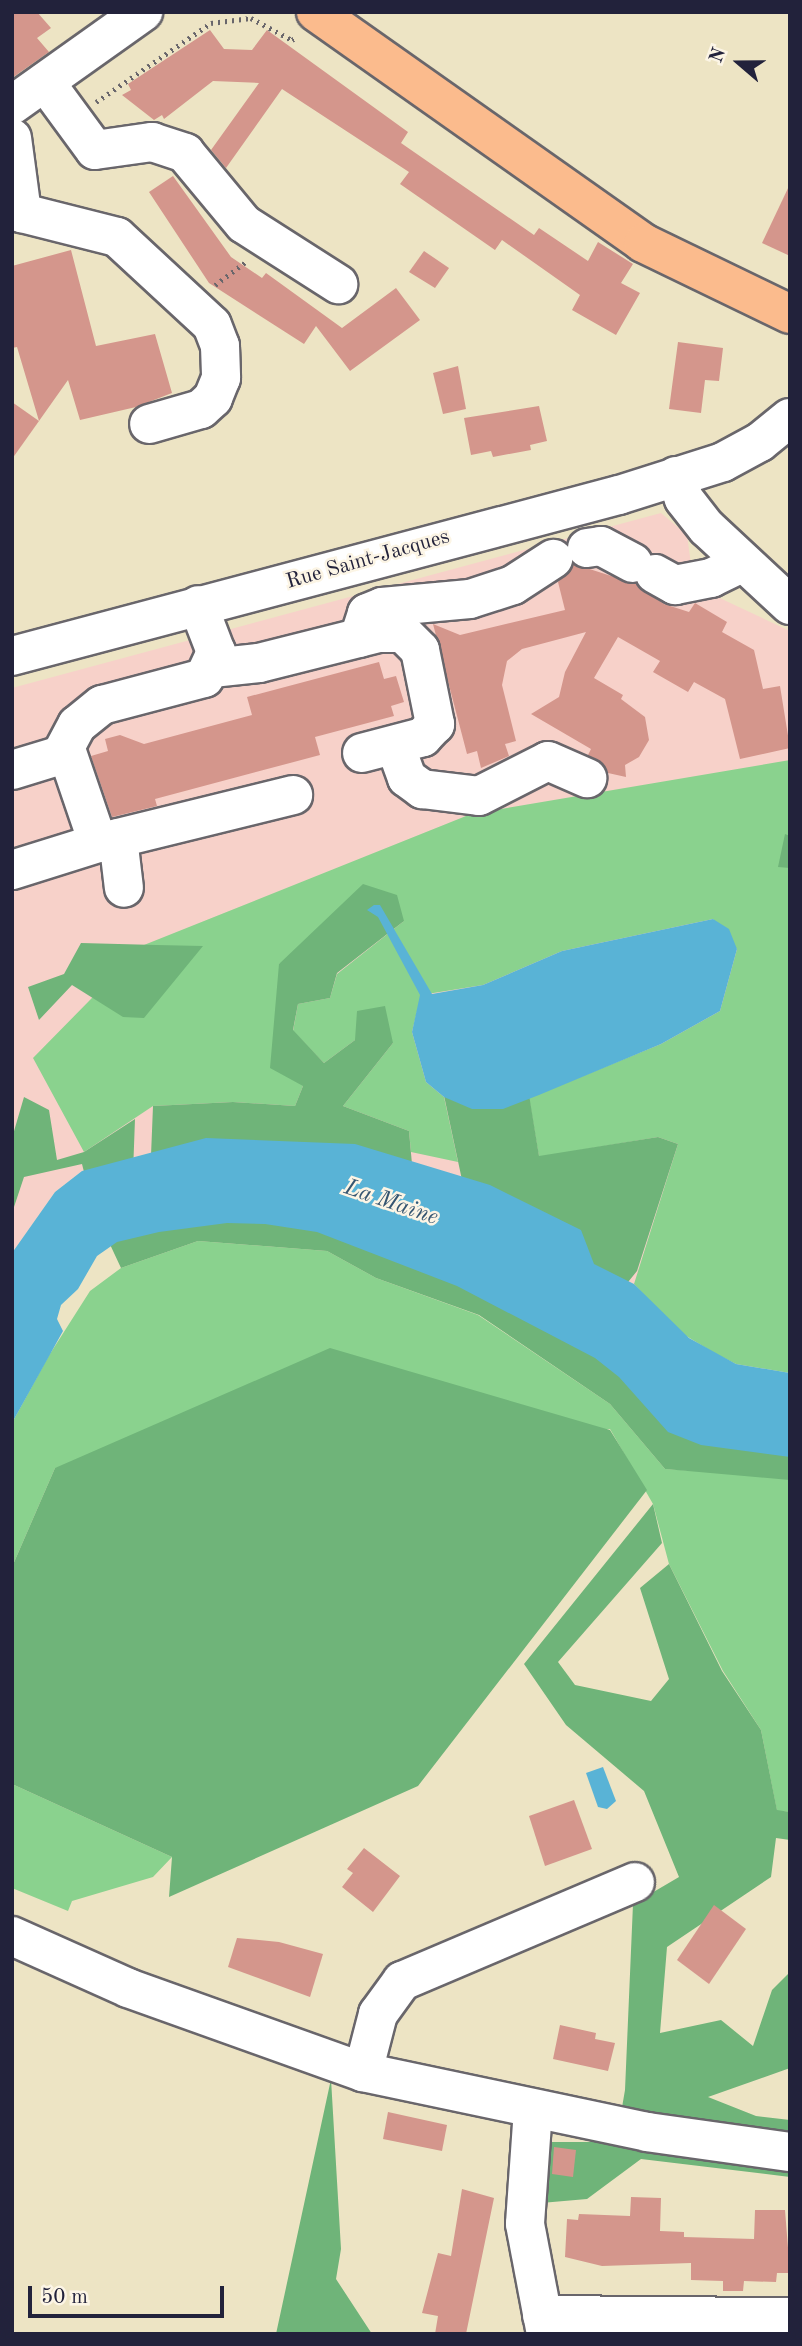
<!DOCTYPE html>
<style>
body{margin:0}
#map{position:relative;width:802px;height:2346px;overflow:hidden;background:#ede4c4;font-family:"Old Standard TT",serif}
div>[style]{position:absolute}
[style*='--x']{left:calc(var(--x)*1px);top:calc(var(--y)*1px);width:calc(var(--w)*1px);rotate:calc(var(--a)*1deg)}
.built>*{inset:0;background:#f7d1c9}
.green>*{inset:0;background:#8ad28e}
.forest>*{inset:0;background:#6fb479}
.water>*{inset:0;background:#59b3d6}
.building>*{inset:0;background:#d4968c}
.path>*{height:4.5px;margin-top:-2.25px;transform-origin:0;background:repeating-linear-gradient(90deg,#69666b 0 2px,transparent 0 7px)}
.roads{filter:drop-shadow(2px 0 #69666b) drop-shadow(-2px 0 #69666b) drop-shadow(0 2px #69666b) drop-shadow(0 -2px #69666b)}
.minor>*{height:38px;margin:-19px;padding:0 19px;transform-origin:19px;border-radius:19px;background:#fff}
.major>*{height:38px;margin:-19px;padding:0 19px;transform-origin:19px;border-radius:19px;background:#fbbb8d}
span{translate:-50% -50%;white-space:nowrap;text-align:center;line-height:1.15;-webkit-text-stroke:5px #fcf5e5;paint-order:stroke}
.street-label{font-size:21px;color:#22223b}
.water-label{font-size:23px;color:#355571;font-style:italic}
.frame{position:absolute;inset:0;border:14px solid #22223b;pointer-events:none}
.north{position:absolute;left:704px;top:28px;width:70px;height:70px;-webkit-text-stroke:5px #fcf5e5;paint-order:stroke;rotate:290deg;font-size:19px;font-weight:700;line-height:28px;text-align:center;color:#22223b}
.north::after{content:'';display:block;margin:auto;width:24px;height:32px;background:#22223b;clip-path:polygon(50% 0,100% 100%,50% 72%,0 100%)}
.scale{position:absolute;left:28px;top:2286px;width:196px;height:32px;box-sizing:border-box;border:4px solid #22223b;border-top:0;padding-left:9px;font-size:21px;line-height:24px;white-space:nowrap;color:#22223b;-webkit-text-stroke:5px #fcf5e5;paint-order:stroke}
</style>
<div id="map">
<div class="built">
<i style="clip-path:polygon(661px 513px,687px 535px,694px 586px,790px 631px,790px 1373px,206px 1138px,82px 1171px,55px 1192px,12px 1253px,12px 688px)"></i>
</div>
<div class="green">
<i style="clip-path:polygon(790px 760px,790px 1373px,736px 1364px,716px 1354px,678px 1331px,634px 1284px,678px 1144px,658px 1137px,539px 1157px,529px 1098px,661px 1044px,720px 1011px,737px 949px,713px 919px,562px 951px,483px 985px,421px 995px,412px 1032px,426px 1082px,444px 1097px,458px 1162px,411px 1152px,409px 1131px,343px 1106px,393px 1043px,355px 1040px,324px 1063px,293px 1031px,298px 1004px,330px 998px,337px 974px,404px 921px,279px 964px,303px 1086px,295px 1106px,233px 1102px,153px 1106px,84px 1152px,33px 1058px,144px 945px,471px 814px)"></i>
<i style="clip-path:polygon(198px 1241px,327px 1251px,376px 1278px,478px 1315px,610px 1404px,665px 1469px,790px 1477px,790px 1812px,777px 1811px,761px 1730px,723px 1671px,669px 1564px,653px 1504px,610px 1429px,55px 1468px,12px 1567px,12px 1423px,48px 1357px,90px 1291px,121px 1268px)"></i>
<i style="clip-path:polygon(12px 1784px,172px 1857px,153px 1877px,72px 1901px,68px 1911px,12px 1888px)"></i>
</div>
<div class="forest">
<i style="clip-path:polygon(785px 834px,790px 836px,790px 868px,778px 867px)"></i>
<i style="clip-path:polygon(363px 884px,397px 895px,404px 921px,337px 973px,330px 998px,298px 1004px,293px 1030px,324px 1063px,355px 1040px,357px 1011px,385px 1006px,393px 1043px,343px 1106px,409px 1131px,413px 1175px,434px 1241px,790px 1426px,790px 1480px,665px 1469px,610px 1404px,479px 1315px,376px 1278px,327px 1251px,198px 1241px,121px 1268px,100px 1223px,149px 1205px,153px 1106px,233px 1102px,295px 1106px,303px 1086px,270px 1068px,279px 964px)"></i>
<i style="clip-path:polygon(81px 943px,156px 945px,203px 946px,144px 1018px,123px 1017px,72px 985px,39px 1020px,28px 987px,64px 974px)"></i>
<i style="clip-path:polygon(525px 1070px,539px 1156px,658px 1137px,678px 1144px,637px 1271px,620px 1292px,465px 1194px,440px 1077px)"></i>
<i style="clip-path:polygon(24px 1097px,49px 1110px,57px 1160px,84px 1152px,135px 1119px,133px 1173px,86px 1180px,82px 1164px,24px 1177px,12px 1213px,12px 1138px)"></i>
<i style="clip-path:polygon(330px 1348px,610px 1430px,647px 1490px,418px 1786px,169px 1897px,172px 1857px,12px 1784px,12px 1567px,55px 1468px)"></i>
<i style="clip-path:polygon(653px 1504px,662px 1543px,558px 1662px,575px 1685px,651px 1701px,669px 1679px,640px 1588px,669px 1564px,722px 1671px,761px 1730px,777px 1810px,790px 1812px,790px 1840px,776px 1838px,771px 1877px,667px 1947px,660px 2033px,721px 2020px,753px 2046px,772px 1990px,790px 1972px,790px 2068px,708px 2097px,756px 2116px,790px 2120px,790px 2177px,641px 2159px,587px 2199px,541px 2203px,537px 2142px,616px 2142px,625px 2090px,633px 1904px,679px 1877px,644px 1791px,566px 1725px,524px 1664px)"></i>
<i style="clip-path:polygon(331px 2079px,341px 2249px,336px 2279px,372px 2334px,276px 2334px)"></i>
</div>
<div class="water">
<i style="clip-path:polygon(374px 905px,380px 905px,432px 994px,483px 985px,562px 951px,713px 919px,729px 929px,737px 949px,720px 1011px,661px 1044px,539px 1095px,503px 1109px,472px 1109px,444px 1097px,426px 1082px,412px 1032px,420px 995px,378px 917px,367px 910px)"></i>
<i style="clip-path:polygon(206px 1138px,355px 1144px,490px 1185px,581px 1230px,594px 1264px,634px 1284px,689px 1338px,736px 1364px,790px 1373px,790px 1457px,701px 1445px,668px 1432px,619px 1377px,595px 1358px,457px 1286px,317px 1232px,265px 1224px,227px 1223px,159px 1232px,117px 1242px,97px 1256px,78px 1289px,61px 1305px,57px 1319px,63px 1331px,12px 1423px,12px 1253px,55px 1192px,82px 1171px)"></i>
<i style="clip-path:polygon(603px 1767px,616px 1801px,607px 1809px,598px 1807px,586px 1773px)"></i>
</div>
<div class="building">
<i style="clip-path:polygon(12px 12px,37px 12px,51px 28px,37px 38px,49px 52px,12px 78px)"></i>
<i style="clip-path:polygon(210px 30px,224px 49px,252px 50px,267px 30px,408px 132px,401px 143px,534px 235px,539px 228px,588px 261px,598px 242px,633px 264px,621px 283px,640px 293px,616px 335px,572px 310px,580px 295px,502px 240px,495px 250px,400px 184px,409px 172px,282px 89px,226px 168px,211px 150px,259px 83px,213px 81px,164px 119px,162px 115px,154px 120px,122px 95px,131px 90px,128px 84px)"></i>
<i style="clip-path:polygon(173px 176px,231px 257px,262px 278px,266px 273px,342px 328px,396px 288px,420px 320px,350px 371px,316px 326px,304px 344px,209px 283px,149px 192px)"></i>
<i style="clip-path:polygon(790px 184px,790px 256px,762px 243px)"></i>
<i style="clip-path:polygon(71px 250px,96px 346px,155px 334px,172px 393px,136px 407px,80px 420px,68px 380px,39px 421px,17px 347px,12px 348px,12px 266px)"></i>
<i style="clip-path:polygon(424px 251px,449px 268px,435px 288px,409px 272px)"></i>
<i style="clip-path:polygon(678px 342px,723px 348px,719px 381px,705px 380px,701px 413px,669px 409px)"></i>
<i style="clip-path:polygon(458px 366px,466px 409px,443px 414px,433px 373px)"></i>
<i style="clip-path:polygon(12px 402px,39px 421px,12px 459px)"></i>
<i style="clip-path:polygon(539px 406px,547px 441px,530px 445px,531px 450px,493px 457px,491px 451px,471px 455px,464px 418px)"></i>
<i style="clip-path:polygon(574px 564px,636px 584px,664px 604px,689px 612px,695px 603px,727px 622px,722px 632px,754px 650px,763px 689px,780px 686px,790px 748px,740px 759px,725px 699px,694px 682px,688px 692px,653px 672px,660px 661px,618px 637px,594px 678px,623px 695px,621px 699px,645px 717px,649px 740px,639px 757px,625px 765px,626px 777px,608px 773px,604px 765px,588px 755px,591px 749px,531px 714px,559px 697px,565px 672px,586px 632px,522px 649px,507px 661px,502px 685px,516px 741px,505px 744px,509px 756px,481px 768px,477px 751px,467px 754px,433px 624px,460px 635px,565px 610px,558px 582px)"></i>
<i style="clip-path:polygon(379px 662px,384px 679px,396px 676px,404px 702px,391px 706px,394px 716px,315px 737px,320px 755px,155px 799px,157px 806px,112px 817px,91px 756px,108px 751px,105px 739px,120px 735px,144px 744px,252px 715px,247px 697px)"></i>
<i style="clip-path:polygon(574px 1800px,592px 1849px,545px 1866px,529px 1816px)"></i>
<i style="clip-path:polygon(364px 1848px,400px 1876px,373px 1912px,342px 1887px,353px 1873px,347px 1869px)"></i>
<i style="clip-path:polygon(714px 1905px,746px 1929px,709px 1984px,677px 1960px)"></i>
<i style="clip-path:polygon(237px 1938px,279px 1942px,323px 1954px,310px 1997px,228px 1967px)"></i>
<i style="clip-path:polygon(560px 2025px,596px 2033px,595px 2039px,615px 2043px,608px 2071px,553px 2059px)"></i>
<i style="clip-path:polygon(388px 2112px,447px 2125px,442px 2151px,383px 2139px)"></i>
<i style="clip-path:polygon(554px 2147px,576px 2150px,573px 2177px,552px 2174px)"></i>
<i style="clip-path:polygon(462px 2189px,494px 2198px,466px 2334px,435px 2334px,438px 2316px,422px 2313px,438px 2253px,451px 2256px)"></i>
<i style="clip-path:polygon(631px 2197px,661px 2198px,660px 2231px,684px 2232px,684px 2237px,754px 2239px,755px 2210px,785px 2210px,790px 2273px,777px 2273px,776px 2282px,744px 2281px,743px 2291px,723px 2291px,723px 2281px,691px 2280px,691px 2263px,602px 2266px,565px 2257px,567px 2219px,578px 2220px,579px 2214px,630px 2216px)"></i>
</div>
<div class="path">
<i style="--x:96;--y:102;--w:140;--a:-34.5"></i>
<i style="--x:211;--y:23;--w:40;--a:-7.1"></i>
<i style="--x:251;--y:18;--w:47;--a:28.2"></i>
<i style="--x:292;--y:40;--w:6;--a:-31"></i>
<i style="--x:215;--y:285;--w:40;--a:-37"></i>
</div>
<div class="roads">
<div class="minor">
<i style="--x:45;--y:82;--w:84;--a:53.7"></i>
<i style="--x:95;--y:150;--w:58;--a:-8"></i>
<i style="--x:152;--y:142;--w:35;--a:18"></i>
<i style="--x:185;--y:153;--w:92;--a:50.3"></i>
<i style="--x:244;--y:224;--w:112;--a:32.6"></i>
<i style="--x:12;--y:105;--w:161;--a:-35.4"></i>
<i style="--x:12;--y:138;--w:76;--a:82.4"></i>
<i style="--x:22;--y:213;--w:98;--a:14.2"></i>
<i style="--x:117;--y:237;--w:129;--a:42.8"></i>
<i style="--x:212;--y:325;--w:22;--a:69"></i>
<i style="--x:220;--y:346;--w:32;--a:88"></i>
<i style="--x:221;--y:378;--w:22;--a:112"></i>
<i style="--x:213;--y:398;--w:16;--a:137"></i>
<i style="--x:201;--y:409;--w:54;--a:163.9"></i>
<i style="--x:676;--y:476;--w:24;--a:71"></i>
<i style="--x:684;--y:499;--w:37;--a:52"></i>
<i style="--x:707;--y:528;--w:113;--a:42.9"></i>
<i style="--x:587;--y:548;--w:14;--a:-8"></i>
<i style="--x:601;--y:546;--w:36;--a:28"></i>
<i style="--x:655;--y:574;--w:23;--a:29"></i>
<i style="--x:675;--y:585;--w:37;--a:-11"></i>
<i style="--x:711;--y:578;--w:32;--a:-26"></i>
<i style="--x:359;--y:638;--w:26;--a:-72"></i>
<i style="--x:367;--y:613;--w:16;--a:-22"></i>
<i style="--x:382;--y:607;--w:88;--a:-5.2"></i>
<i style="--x:470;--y:599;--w:45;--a:-18"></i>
<i style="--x:513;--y:585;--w:48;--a:-33"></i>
<i style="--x:12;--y:656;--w:628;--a:-14.86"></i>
<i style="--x:619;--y:495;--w:109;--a:-17.6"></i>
<i style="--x:723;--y:462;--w:42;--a:-28.4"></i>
<i style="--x:760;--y:442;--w:38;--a:-39"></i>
<i style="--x:212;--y:668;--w:47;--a:-6.1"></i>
<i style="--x:259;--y:663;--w:123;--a:-14.1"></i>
<i style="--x:378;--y:633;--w:25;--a:0"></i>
<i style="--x:403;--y:633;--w:24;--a:45"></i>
<i style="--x:420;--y:650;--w:76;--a:78.5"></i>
<i style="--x:435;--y:724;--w:18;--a:133"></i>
<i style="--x:423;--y:737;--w:63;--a:165.3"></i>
<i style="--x:395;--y:745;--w:35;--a:70"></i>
<i style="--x:407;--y:778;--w:19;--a:36"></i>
<i style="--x:422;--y:789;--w:57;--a:7"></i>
<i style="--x:479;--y:796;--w:77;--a:-26.9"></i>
<i style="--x:548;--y:761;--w:43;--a:23.6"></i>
<i style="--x:66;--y:749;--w:99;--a:71.2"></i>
<i style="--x:98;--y:843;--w:201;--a:-13.8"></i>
<i style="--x:12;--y:770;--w:51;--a:-17"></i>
<i style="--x:61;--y:755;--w:34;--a:-62"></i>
<i style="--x:77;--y:725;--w:32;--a:-39"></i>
<i style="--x:102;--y:705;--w:106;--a:-14.8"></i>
<i style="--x:204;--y:678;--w:29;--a:-65"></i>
<i style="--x:216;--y:652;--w:50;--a:-111"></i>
<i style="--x:118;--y:838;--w:50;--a:83.2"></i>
<i style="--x:12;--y:870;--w:90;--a:-17.4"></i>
<i style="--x:12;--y:1936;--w:127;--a:24.1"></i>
<i style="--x:128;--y:1988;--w:250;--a:19.7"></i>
<i style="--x:363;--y:2072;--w:290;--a:11.9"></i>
<i style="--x:647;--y:2132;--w:144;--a:8"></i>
<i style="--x:363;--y:2072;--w:60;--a:-75.5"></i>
<i style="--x:378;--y:2014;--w:41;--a:-54"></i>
<i style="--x:402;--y:1981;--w:253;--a:-23"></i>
<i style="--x:533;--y:2109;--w:115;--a:94"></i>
<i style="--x:525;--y:2224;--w:112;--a:79.2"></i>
<i style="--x:542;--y:2315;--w:248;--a:0.5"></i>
</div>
<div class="major">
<i style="--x:316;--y:12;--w:400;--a:35.2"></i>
<i style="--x:643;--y:243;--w:163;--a:25.8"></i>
</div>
</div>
<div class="street-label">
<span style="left:368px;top:560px;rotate:-16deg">Rue Saint-Jacques</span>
</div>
<div class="water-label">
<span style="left:391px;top:1203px;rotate:19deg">La Maine</span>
</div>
<div class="frame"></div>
<div class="north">N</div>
<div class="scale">50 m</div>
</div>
